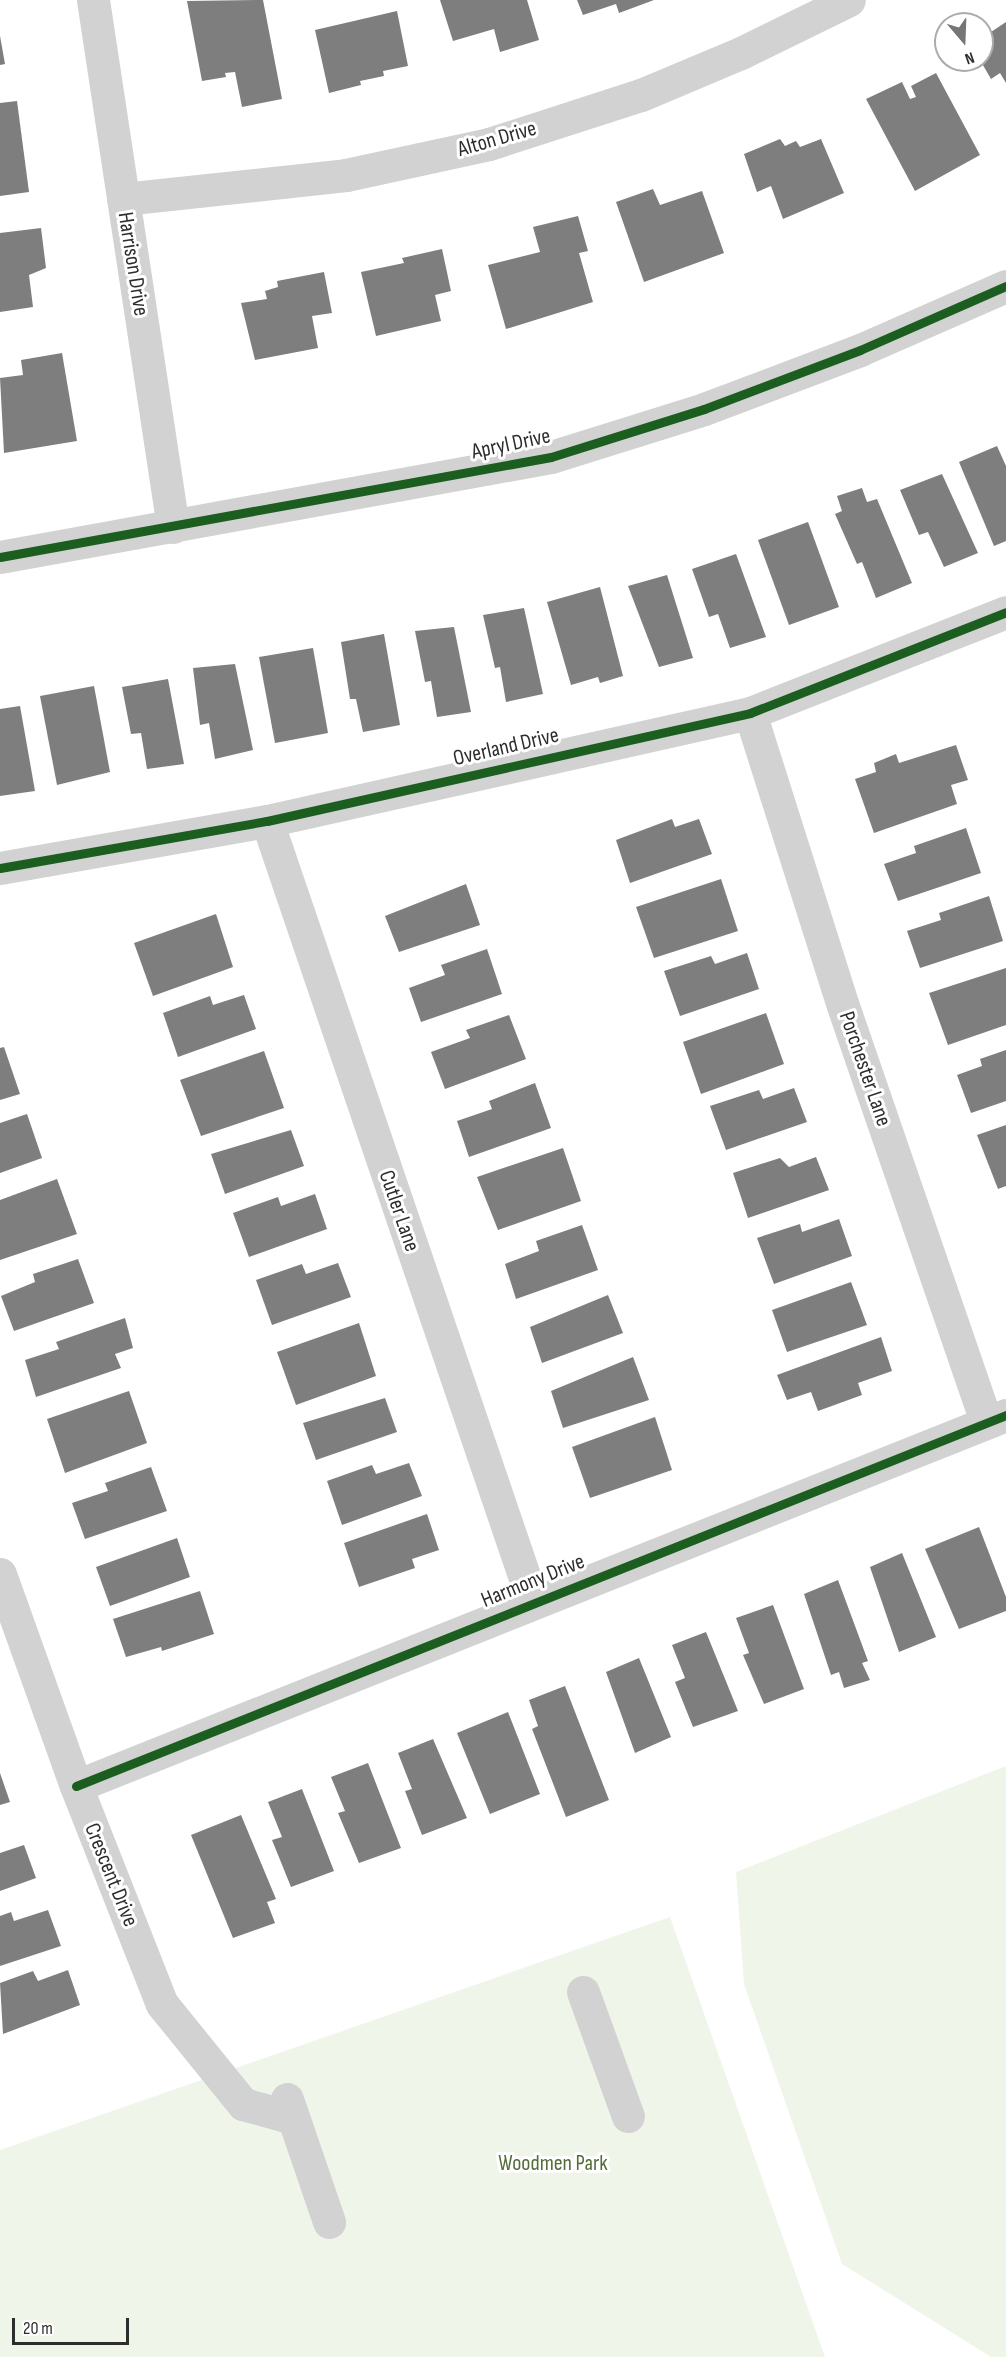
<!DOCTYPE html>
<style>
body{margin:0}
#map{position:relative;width:1006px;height:2357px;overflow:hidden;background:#fff;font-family:"Sofia Sans Condensed",sans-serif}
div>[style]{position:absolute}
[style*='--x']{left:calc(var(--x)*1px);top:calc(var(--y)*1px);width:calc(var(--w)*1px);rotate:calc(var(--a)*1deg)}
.green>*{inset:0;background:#f0f5ea}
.building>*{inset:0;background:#7e7e7e}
.minor>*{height:33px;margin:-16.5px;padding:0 16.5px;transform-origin:16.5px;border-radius:16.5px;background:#d2d2d2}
.cycleway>*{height:9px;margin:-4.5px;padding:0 4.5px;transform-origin:4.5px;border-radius:4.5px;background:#1b5e20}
span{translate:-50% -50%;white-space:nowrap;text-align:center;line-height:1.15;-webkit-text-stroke:6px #fff;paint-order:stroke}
.street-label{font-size:22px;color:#2d2d2d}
.park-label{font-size:22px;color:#536c38}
.north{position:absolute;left:934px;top:12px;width:60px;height:60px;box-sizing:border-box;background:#fff;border:2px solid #ababab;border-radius:50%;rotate:161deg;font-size:16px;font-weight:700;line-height:24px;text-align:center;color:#2d2d2d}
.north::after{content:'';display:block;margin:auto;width:21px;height:27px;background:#767676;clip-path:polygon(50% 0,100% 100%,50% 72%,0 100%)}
.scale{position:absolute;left:12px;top:2318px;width:117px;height:27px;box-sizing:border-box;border:3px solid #2d2d2d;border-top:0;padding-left:8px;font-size:18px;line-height:21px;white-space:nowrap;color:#2d2d2d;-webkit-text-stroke:4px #fff;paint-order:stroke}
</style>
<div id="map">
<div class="green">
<i style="clip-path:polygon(1006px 1766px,1006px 2357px,991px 2357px,842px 2264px,744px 1984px,736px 1872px)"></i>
<i style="clip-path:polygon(670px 1917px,825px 2357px,0 2357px,0 2150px)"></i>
</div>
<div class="building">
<i style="clip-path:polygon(263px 0,282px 99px,242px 107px,235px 72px,225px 73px,226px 77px,202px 81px,187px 1px)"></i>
<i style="clip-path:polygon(440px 0,527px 0,539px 40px,500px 52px,494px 29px,453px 41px)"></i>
<i style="clip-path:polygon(577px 0,654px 0,619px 13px,616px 4px,583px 15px)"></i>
<i style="clip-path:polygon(397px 11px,408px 66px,383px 71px,384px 76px,360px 81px,361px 85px,329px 93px,315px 30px)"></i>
<i style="clip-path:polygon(1006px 22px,1006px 83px,1000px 73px,991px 79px,980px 60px,982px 38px)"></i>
<i style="clip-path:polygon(0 36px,5px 64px,0 65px)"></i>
<i style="clip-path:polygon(936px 73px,980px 155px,915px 191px,866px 99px,902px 82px,910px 99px,916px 97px,911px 86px)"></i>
<i style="clip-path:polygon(17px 101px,29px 192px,0 196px,0 103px)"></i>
<i style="clip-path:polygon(780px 139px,785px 146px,796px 141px,800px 147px,821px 139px,844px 193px,783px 219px,771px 186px,757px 192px,744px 154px)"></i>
<i style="clip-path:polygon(653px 189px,660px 205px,702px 191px,724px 253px,644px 282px,616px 202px)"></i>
<i style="clip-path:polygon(578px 216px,588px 251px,579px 253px,593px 302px,506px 329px,488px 265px,540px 252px,533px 227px)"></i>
<i style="clip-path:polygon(41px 228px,46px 268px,29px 275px,33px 307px,0 312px,0 233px)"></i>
<i style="clip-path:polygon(442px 249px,451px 291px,435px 295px,441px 321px,376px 336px,361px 272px,404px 263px,402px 258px)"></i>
<i style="clip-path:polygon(324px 272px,332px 313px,312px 316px,318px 348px,255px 360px,241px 303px,267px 299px,265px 291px,278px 287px,277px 281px)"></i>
<i style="clip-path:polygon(62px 353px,77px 441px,4px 453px,0 378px,23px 375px,21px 360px)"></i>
<i style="clip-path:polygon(997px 446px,1006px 466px,1006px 541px,994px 546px,959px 462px)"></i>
<i style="clip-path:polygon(942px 474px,978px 553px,944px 567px,928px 532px,919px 535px,900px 490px)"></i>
<i style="clip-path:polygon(862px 488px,867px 502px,877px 499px,912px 583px,876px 598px,862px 562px,857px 564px,835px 514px,842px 511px,837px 496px)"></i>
<i style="clip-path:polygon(808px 522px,839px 607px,789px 625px,758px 540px)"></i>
<i style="clip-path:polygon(736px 554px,766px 637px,730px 648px,718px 614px,709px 617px,692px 569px)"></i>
<i style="clip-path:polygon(667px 575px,693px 658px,659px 667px,628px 586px)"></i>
<i style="clip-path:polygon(600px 587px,623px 676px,600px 683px,598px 677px,571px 685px,547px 602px)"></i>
<i style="clip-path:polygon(524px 608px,543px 694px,506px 702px,500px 667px,495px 668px,483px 615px)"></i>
<i style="clip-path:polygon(454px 627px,471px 712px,437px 717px,431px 681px,425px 682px,415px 631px)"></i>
<i style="clip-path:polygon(384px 634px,400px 725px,363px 732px,356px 699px,350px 699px,341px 642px)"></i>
<i style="clip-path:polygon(313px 648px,328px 733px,275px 743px,259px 657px)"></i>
<i style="clip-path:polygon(235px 664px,253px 750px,215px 759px,209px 723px,200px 725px,193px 668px)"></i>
<i style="clip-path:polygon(168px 679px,184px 764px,147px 769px,141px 733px,131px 734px,122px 687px)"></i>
<i style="clip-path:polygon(94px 686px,110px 772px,57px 785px,40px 696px)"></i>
<i style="clip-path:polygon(20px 706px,35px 791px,0 796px,0 709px)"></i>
<i style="clip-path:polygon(956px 745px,968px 780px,951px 785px,957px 804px,874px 833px,855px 779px,876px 772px,874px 763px,896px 754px,899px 763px)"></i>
<i style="clip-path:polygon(672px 819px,675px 827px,699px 819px,712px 854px,630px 883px,616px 840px)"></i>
<i style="clip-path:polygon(966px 828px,981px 873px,898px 901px,884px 864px,916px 853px,914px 846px)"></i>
<i style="clip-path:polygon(721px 879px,738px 931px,654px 958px,636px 907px)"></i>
<i style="clip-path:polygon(466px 884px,480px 925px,399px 952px,385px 916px)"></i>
<i style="clip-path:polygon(989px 896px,1003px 941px,920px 968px,907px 931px,941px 920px,939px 913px)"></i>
<i style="clip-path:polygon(216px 914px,233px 967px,153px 996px,134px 943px)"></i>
<i style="clip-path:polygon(487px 949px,502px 994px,421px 1022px,409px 988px,445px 975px,441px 965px)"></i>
<i style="clip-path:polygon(747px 953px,759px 989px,680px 1016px,664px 971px,711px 956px,715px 964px)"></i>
<i style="clip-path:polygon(1006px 968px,1006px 1025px,948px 1045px,929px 993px)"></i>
<i style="clip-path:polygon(244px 995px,256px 1029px,178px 1057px,163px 1013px,210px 996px,213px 1005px)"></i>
<i style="clip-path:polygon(766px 1013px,784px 1064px,701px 1094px,683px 1042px)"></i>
<i style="clip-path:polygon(509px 1015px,526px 1059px,445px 1089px,431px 1052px,470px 1038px,466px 1030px)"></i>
<i style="clip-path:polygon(4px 1047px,20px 1094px,0 1100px,0 1048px)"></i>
<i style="clip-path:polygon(1006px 1050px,1006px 1101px,971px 1113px,957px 1075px,982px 1066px,980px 1059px)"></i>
<i style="clip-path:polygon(264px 1051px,284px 1108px,201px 1136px,180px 1080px)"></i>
<i style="clip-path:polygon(535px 1083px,551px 1128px,469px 1157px,457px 1121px,492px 1109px,489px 1101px)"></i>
<i style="clip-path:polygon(794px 1088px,807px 1122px,726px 1150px,710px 1106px,759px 1090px,763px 1099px)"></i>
<i style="clip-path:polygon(27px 1114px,42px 1158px,0 1173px,0 1123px)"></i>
<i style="clip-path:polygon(1006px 1125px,1006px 1186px,998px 1189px,977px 1135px)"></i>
<i style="clip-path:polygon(291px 1130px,304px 1166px,225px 1194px,211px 1154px)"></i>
<i style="clip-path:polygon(563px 1148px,581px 1201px,498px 1230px,477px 1177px)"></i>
<i style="clip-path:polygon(816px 1157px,829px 1190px,748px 1218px,733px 1173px,780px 1158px,789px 1167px)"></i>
<i style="clip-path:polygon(57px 1179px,77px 1234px,0 1260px,0 1200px)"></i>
<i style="clip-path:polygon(315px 1194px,327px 1229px,249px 1257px,233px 1213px,278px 1197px,281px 1206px)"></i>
<i style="clip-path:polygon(839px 1219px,852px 1256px,774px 1284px,757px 1238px,800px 1224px,802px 1232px)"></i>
<i style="clip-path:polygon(582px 1225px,598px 1270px,516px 1299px,505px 1264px,539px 1251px,536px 1241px)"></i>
<i style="clip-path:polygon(78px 1259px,94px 1303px,14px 1331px,1px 1296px,35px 1282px,33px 1274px)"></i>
<i style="clip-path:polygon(338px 1263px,351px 1297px,272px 1325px,256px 1280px,302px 1264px,306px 1274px)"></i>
<i style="clip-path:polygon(851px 1282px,867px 1325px,787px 1352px,772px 1310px)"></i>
<i style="clip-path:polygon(608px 1295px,623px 1333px,542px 1363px,530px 1327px)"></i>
<i style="clip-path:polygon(125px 1318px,133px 1348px,115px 1354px,121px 1368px,36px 1397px,25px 1360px,59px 1349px,56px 1342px)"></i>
<i style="clip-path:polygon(359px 1323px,376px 1376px,296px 1405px,277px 1352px)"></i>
<i style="clip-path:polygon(881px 1337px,892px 1371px,858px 1383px,862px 1395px,818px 1411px,811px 1392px,787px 1400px,777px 1375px)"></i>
<i style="clip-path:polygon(633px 1357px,649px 1400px,563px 1428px,551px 1391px)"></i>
<i style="clip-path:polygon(129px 1391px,147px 1443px,65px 1473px,47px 1419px)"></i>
<i style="clip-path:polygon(385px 1398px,397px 1432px,316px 1460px,303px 1423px)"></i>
<i style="clip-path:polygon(655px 1417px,672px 1470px,590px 1498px,572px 1447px)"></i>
<i style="clip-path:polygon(409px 1463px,422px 1496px,342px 1525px,327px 1481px,372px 1465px,376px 1474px)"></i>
<i style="clip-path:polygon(151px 1467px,167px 1511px,85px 1539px,72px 1503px,108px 1491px,105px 1483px)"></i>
<i style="clip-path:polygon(427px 1514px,439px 1550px,412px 1559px,415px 1568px,359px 1587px,344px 1543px)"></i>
<i style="clip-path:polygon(979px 1527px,1006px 1597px,1006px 1611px,959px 1629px,925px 1549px)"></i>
<i style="clip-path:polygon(177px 1538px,190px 1577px,110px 1606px,96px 1567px)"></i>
<i style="clip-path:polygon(902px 1553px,936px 1637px,899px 1652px,870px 1567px)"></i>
<i style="clip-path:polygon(838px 1580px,868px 1661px,862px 1663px,870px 1680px,844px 1688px,839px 1672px,831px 1675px,804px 1594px)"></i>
<i style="clip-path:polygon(200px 1591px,214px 1634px,162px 1651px,161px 1647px,126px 1657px,113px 1619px)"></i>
<i style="clip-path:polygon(773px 1605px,804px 1689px,764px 1704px,743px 1655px,749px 1653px,736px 1618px)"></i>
<i style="clip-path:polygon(706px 1632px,738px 1711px,693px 1727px,675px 1682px,685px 1678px,672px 1645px)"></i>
<i style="clip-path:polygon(639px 1658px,671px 1737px,635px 1753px,606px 1672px)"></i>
<i style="clip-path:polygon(565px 1686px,609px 1800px,566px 1817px,532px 1729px,538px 1726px,529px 1700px)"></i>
<i style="clip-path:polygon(508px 1712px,540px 1794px,490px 1814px,457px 1733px)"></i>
<i style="clip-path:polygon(433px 1739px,467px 1818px,422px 1835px,405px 1791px,412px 1789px,398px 1753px)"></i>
<i style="clip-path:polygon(368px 1763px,401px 1848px,359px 1863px,338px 1813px,345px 1811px,331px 1777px)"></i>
<i style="clip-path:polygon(0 1773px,10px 1802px,0 1805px)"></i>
<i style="clip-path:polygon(302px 1789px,334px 1871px,291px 1887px,272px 1840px,282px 1837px,268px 1802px)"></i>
<i style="clip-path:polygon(241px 1815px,276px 1899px,267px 1902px,275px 1923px,233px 1938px,191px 1835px)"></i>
<i style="clip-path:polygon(24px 1845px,36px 1878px,0 1891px,0 1853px)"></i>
<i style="clip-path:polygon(48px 1910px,61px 1946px,0 1966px,0 1916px,11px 1912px,14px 1921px)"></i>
<i style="clip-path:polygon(68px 1970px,80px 2005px,3px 2034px,0 1983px,33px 1971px,38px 1981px)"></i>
</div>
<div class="minor">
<i style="--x:93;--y:0;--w:533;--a:81.37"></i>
<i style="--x:123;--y:199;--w:224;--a:-6.1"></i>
<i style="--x:346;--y:175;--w:146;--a:-12.2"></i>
<i style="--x:489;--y:144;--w:160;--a:-17.9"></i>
<i style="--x:641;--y:95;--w:108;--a:-22.8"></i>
<i style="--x:741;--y:53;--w:120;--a:-26.1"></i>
<i style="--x:0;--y:557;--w:560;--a:-10.29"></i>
<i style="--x:551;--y:457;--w:160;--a:-17.4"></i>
<i style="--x:704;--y:409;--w:167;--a:-20.7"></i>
<i style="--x:860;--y:350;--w:159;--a:-23.7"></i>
<i style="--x:750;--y:713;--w:307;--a:72.4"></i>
<i style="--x:843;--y:1006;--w:440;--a:71"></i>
<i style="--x:267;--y:821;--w:825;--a:71.19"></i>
<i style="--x:0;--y:868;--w:271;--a:-10"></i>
<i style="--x:267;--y:821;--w:495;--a:-12.6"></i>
<i style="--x:750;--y:713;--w:275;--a:-21.5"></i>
<i style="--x:0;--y:1574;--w:225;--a:70.3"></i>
<i style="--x:76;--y:1786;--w:234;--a:68.5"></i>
<i style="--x:162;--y:2004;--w:129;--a:51"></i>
<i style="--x:243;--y:2104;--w:52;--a:15.6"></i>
<i style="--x:76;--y:1786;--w:1001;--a:-21.75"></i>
<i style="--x:583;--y:1992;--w:132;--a:70.1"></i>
<i style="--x:287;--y:2099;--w:130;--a:71.1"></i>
</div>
<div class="cycleway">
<i style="--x:0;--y:557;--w:560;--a:-10.29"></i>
<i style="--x:551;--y:457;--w:160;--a:-17.4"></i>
<i style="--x:704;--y:409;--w:167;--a:-20.7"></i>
<i style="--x:860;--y:350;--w:159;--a:-23.7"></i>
<i style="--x:0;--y:868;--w:271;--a:-10"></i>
<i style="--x:267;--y:821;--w:495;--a:-12.6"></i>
<i style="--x:750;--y:713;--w:275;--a:-21.5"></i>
<i style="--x:76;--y:1786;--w:1001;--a:-21.75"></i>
</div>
<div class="street-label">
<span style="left:497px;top:139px;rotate:-16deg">Alton Drive</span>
<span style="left:133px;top:264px;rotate:81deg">Harrison Drive</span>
<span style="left:511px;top:444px;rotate:-12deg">Apryl Drive</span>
<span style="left:506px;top:747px;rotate:-13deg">Overland Drive</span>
<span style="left:865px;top:1069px;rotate:71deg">Porchester Lane</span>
<span style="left:399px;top:1211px;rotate:71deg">Cutler Lane</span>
<span style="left:533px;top:1581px;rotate:-22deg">Harmony Drive</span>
<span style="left:111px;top:1875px;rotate:68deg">Crescent Drive</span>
</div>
<div class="park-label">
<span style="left:553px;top:2164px">Woodmen Park</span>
</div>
<div class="north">N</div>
<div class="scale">20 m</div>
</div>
